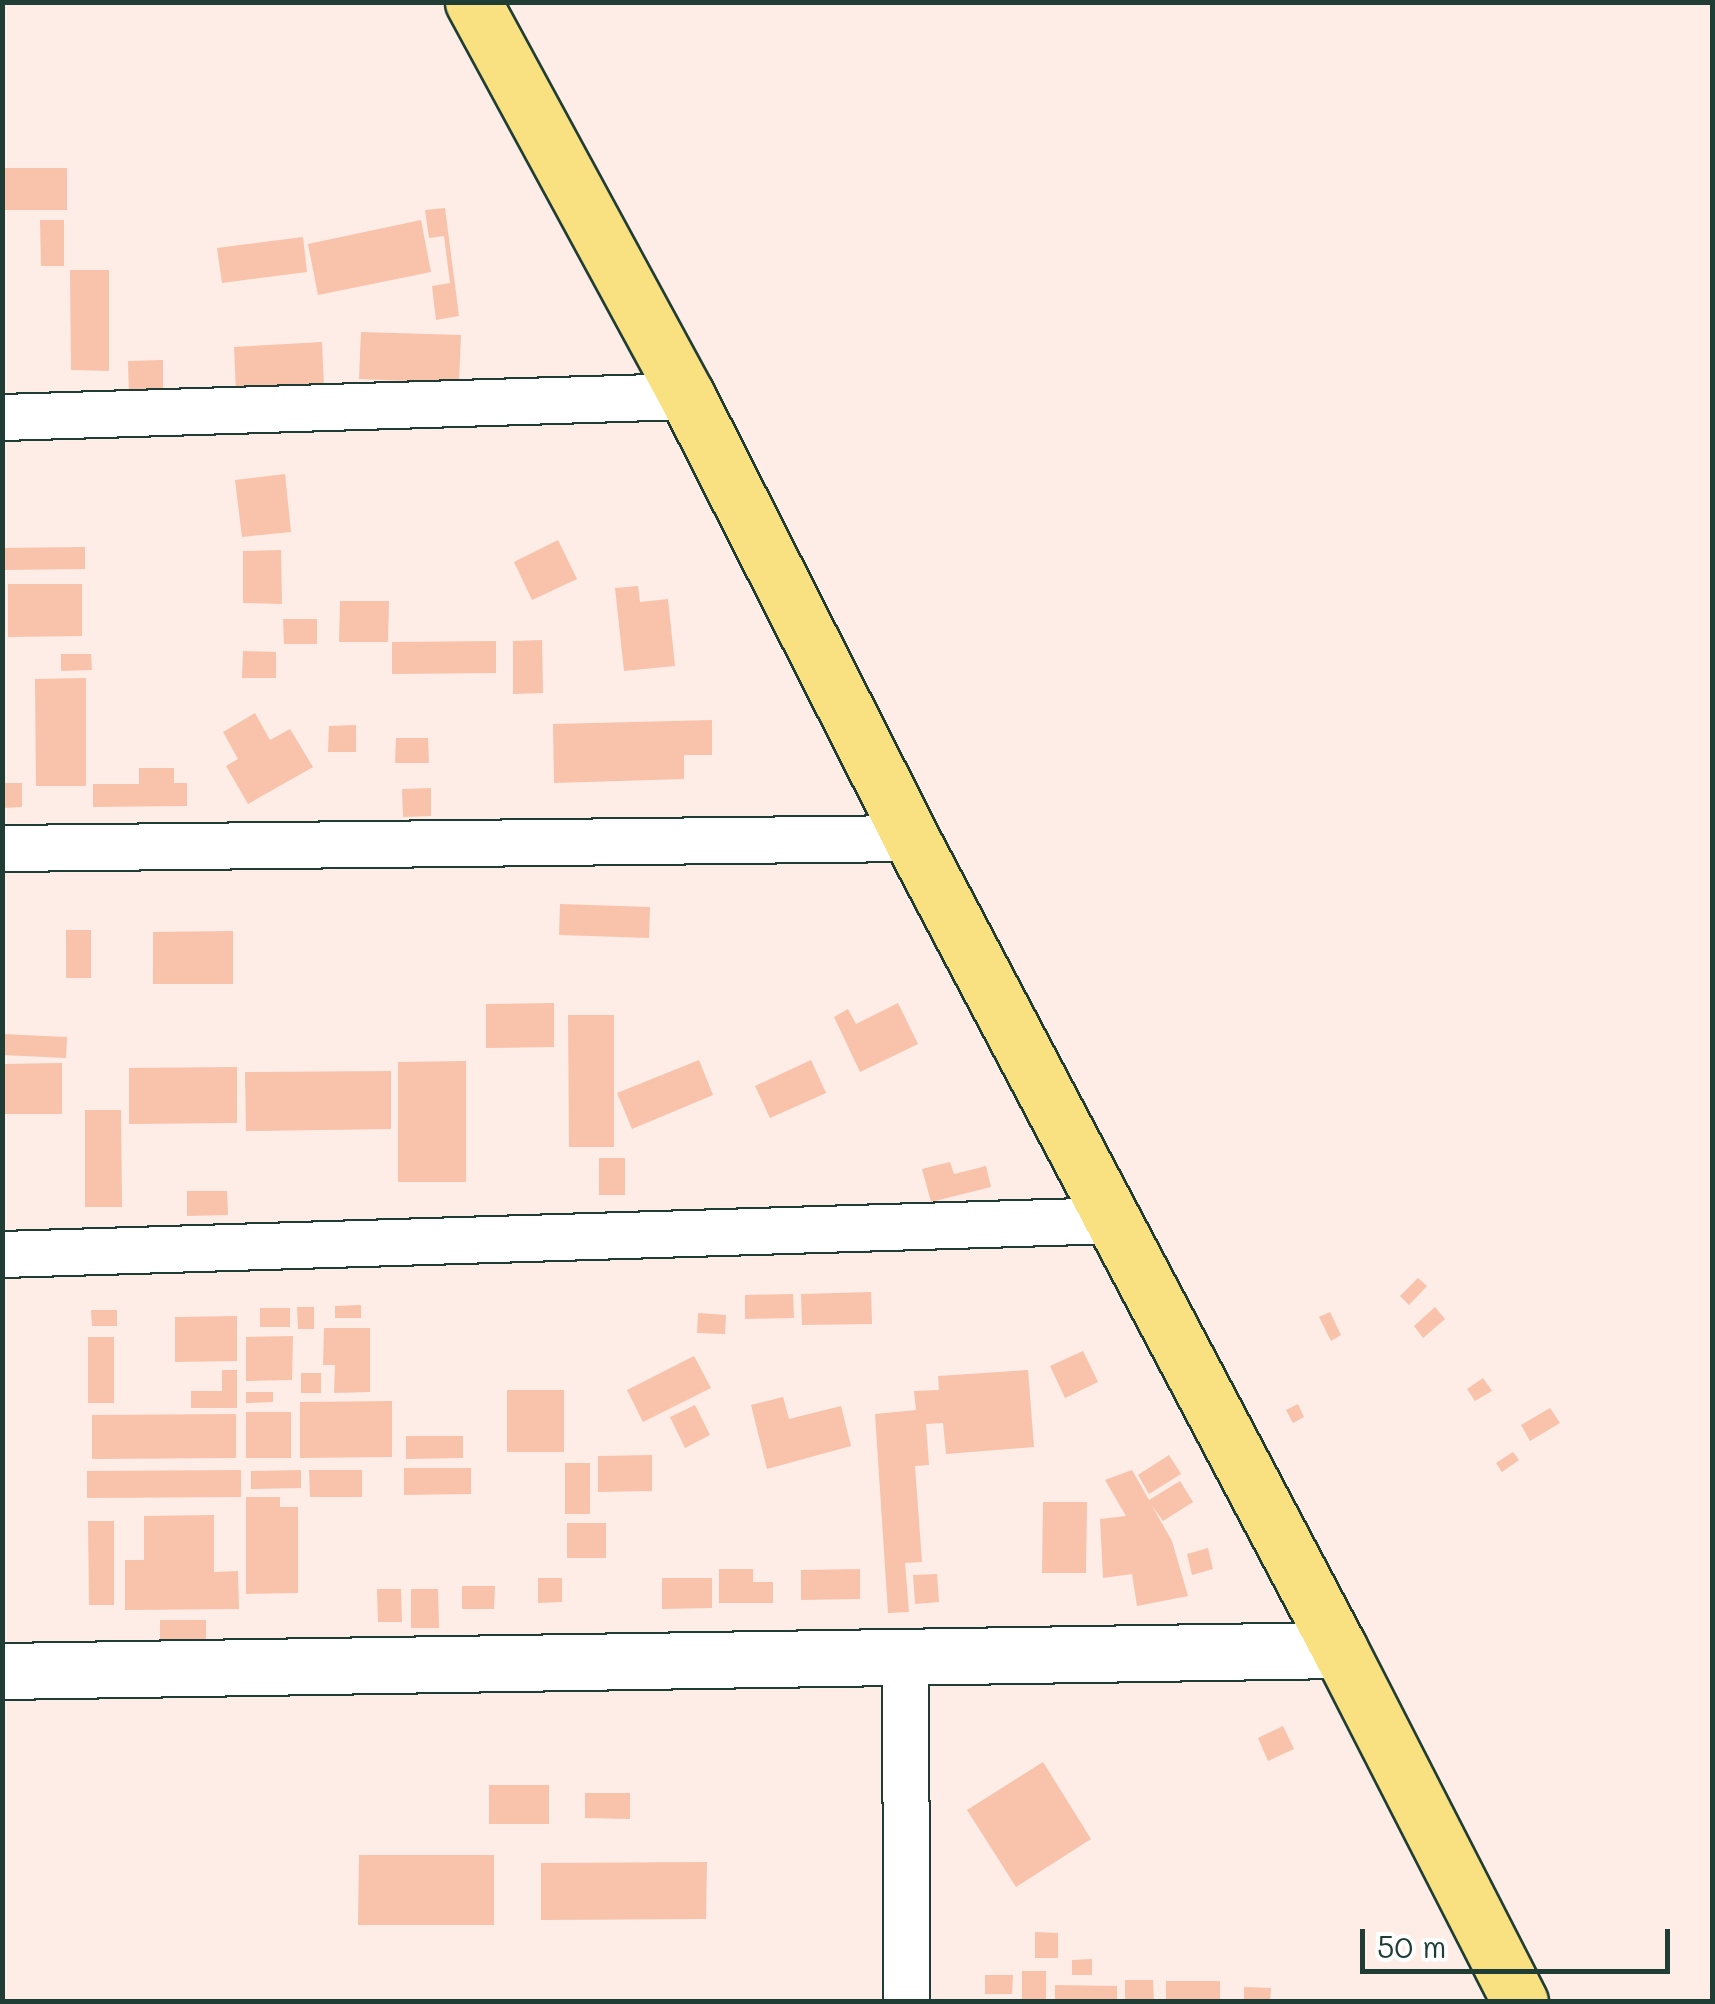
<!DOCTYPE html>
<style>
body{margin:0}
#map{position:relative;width:1715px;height:2004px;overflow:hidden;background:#fdede6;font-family:Mali,sans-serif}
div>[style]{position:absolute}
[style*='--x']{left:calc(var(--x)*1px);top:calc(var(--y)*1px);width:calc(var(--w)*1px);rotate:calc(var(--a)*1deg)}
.building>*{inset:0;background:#f8c3aa}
.roads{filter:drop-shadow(2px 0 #1f3d34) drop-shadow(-2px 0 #1f3d34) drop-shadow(0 2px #1f3d34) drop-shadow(0 -2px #1f3d34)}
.street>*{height:45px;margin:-22.5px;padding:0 22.5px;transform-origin:22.5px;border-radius:22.5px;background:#fff}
.secondary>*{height:55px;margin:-27.5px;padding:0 27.5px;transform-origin:27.5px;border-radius:27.5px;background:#fff}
.primary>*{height:55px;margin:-27.5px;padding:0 27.5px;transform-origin:27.5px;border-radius:27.5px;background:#f9e181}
span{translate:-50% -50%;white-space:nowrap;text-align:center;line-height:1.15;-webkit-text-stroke:8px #fff;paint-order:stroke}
.frame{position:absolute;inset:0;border:5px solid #1f3d34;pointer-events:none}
.scale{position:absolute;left:1360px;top:1929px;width:310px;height:45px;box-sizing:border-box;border:5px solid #1f3d34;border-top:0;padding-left:12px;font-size:30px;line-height:35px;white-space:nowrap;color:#1f3d34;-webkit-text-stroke:8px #fff;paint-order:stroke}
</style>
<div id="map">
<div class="building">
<i style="clip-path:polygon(2px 168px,67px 168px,67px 210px,2px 210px)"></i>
<i style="clip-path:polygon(445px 208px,459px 316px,436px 320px,432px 286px,450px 283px,444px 236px,429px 238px,425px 210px)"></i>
<i style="clip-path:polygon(40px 220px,64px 220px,64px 266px,41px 266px)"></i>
<i style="clip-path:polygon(421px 220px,431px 272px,318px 295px,308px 244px)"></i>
<i style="clip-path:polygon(303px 237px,307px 272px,222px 283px,217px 248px)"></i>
<i style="clip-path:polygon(70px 270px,109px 270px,109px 371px,71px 370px)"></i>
<i style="clip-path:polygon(361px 332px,461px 335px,459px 383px,359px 379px)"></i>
<i style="clip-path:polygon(322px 342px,324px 388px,236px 392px,234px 347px)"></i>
<i style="clip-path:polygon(163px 360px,163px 397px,129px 398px,128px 361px)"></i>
<i style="clip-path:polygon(285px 474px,291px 532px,242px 537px,235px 480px)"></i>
<i style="clip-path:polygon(558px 540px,577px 579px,532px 600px,514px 562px)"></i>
<i style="clip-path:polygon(85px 547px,85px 569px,2px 570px,2px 548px)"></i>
<i style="clip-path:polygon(281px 550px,282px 604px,243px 603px,243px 551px)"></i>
<i style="clip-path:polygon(8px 584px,82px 584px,82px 636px,8px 637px)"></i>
<i style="clip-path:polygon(638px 586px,640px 602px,668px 599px,675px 666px,624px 671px,615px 588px)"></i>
<i style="clip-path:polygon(340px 601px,389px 601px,388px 642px,339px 642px)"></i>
<i style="clip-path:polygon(283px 619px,317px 619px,317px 644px,284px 644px)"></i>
<i style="clip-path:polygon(542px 640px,543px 693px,513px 694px,513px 641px)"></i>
<i style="clip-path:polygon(496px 641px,496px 673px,392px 674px,392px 642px)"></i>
<i style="clip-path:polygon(243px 651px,276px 652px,276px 678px,242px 678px)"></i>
<i style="clip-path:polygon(61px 654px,91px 654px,92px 670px,61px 671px)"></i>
<i style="clip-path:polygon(86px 678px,86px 786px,36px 786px,35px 679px)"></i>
<i style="clip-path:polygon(255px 713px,270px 740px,290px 729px,313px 767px,248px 804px,226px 766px,238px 759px,223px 732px)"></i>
<i style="clip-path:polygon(712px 720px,712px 755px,684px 755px,684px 779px,554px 783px,553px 724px)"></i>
<i style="clip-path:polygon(356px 725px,356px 752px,328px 752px,329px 726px)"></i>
<i style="clip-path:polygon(396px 738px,428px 738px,429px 763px,395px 763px)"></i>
<i style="clip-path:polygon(139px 768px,174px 768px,174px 783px,187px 783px,187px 806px,93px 807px,93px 784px,139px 784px)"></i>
<i style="clip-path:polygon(2px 783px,22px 783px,22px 807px,2px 808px)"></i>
<i style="clip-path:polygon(431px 788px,431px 816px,403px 817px,402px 789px)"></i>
<i style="clip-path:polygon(560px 904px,650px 907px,649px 938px,559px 935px)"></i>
<i style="clip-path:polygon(66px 930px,91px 930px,91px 978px,66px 978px)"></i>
<i style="clip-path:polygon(233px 931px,233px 984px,153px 984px,153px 932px)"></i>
<i style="clip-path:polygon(554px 1003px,554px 1047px,486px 1048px,486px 1004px)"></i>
<i style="clip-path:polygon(898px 1003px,918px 1044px,860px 1072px,834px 1017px,848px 1009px,856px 1024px)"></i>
<i style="clip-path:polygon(568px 1015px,614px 1015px,614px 1147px,569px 1147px)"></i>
<i style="clip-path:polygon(2px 1034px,67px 1037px,66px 1058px,2px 1055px)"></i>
<i style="clip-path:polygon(699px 1060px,713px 1095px,632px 1129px,617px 1093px)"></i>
<i style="clip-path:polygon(811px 1060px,826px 1093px,770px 1118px,755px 1086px)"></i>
<i style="clip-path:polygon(466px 1061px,466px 1182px,398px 1182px,398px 1062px)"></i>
<i style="clip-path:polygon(62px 1063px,62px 1114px,2px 1114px,2px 1064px)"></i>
<i style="clip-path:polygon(237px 1067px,237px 1123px,129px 1124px,129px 1068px)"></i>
<i style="clip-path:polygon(391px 1071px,391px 1129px,246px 1131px,245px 1072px)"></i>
<i style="clip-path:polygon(85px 1110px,121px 1110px,122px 1207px,85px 1207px)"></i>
<i style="clip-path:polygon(599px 1158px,625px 1158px,625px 1195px,599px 1195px)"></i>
<i style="clip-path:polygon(950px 1162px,954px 1174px,986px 1166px,991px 1187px,931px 1202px,922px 1169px)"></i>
<i style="clip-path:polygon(187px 1191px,227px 1191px,228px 1215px,187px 1216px)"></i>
<i style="clip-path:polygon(1418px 1278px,1427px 1286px,1409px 1305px,1400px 1296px)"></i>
<i style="clip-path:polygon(871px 1292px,872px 1324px,802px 1325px,801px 1294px)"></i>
<i style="clip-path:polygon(793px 1294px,794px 1318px,745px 1319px,745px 1295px)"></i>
<i style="clip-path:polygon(361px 1305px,361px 1318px,335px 1318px,335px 1306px)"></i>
<i style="clip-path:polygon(297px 1307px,314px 1307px,314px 1329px,298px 1329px)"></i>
<i style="clip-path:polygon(1435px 1307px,1445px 1319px,1423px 1338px,1414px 1326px)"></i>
<i style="clip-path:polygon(260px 1308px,290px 1308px,290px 1327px,260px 1327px)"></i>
<i style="clip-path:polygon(91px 1310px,117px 1310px,117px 1326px,92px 1326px)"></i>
<i style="clip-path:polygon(1330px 1312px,1341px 1335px,1331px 1341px,1319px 1317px)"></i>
<i style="clip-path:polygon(698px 1313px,726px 1315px,725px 1334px,697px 1333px)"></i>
<i style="clip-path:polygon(237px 1316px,237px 1361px,175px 1362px,175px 1317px)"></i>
<i style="clip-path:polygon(324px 1328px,370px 1328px,370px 1392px,334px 1393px,335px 1365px,323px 1365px)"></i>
<i style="clip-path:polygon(293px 1336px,292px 1380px,246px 1381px,246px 1337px)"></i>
<i style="clip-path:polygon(88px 1337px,114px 1337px,114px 1403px,88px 1403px)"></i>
<i style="clip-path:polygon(1083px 1351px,1098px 1382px,1065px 1398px,1050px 1366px)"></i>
<i style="clip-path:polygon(694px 1356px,711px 1388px,643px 1422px,627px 1390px)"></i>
<i style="clip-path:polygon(222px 1370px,237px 1370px,237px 1408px,191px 1408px,191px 1391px,222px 1391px)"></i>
<i style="clip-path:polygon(1028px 1370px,1034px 1447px,946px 1454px,943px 1423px,926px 1424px,929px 1465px,915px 1466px,922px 1562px,905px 1563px,909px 1612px,888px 1613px,875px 1414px,916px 1410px,914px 1391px,939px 1390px,938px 1376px)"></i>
<i style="clip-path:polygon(301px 1373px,321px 1373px,321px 1393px,301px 1393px)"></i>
<i style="clip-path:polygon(1483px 1378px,1492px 1391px,1475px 1401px,1467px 1389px)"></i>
<i style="clip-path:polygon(507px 1390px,564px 1390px,564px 1452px,507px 1452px)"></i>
<i style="clip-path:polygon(246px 1392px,273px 1392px,273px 1402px,246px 1403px)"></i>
<i style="clip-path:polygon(783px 1397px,789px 1419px,841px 1406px,851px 1446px,767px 1469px,751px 1405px)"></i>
<i style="clip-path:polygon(392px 1401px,392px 1457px,300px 1458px,300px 1402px)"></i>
<i style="clip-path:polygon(1298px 1404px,1304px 1417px,1293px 1423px,1286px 1410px)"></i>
<i style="clip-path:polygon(695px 1405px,710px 1435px,685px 1448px,670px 1417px)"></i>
<i style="clip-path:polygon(1550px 1408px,1560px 1423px,1530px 1441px,1521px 1425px)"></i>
<i style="clip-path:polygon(246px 1412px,291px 1412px,291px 1458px,246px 1458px)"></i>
<i style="clip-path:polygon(236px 1414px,236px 1458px,92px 1459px,92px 1415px)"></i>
<i style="clip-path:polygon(406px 1436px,463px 1436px,463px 1458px,406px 1459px)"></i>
<i style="clip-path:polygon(1513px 1452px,1519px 1460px,1502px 1472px,1496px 1463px)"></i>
<i style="clip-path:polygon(652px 1455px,652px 1491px,598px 1492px,598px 1456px)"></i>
<i style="clip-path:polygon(1169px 1455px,1181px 1474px,1149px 1494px,1138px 1475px)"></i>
<i style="clip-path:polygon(565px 1463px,590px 1463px,590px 1514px,565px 1514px)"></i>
<i style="clip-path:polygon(404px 1468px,471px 1468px,471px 1494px,404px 1495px)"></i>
<i style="clip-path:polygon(241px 1470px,241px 1497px,87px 1498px,87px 1471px)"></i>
<i style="clip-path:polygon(301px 1470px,301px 1488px,251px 1489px,251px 1471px)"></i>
<i style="clip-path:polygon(309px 1470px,362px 1470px,362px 1497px,310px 1497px)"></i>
<i style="clip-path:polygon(1132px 1470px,1149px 1500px,1180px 1481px,1193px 1502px,1163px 1521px,1152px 1506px,1172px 1541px,1188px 1596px,1137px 1606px,1132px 1574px,1103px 1578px,1100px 1519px,1126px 1516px,1105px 1480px)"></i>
<i style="clip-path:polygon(246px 1497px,280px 1497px,280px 1507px,298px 1507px,298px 1593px,246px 1594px)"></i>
<i style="clip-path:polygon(1043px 1502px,1087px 1502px,1086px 1573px,1042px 1573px)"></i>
<i style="clip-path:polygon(214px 1515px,214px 1572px,238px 1571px,239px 1609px,125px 1610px,125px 1560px,144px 1560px,144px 1516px)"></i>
<i style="clip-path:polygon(88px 1521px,114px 1521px,114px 1605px,89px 1605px)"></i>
<i style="clip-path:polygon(567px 1523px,606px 1523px,606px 1558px,567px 1558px)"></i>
<i style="clip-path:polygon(1208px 1548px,1213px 1569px,1192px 1575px,1187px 1554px)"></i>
<i style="clip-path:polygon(719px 1569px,753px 1569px,753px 1582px,773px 1582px,773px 1603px,719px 1603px)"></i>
<i style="clip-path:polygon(860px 1569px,860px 1599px,801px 1600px,801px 1570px)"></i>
<i style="clip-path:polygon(937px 1574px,939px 1602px,915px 1604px,913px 1575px)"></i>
<i style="clip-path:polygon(538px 1578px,562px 1578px,562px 1602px,538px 1603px)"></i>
<i style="clip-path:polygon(662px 1578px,712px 1578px,712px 1608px,662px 1609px)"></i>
<i style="clip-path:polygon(462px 1586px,495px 1586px,494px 1609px,462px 1609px)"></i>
<i style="clip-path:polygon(377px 1589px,401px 1589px,402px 1622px,378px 1622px)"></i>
<i style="clip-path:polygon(411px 1589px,438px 1589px,439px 1628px,411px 1628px)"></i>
<i style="clip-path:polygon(160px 1620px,206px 1620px,206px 1641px,160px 1641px)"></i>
<i style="clip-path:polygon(1283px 1726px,1294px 1749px,1268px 1761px,1258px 1738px)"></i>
<i style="clip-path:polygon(1043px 1762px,1091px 1839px,1016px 1887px,967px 1810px)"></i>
<i style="clip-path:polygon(489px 1785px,549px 1785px,549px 1824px,489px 1824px)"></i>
<i style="clip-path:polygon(585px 1793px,630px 1793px,630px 1819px,585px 1818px)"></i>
<i style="clip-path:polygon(359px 1855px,494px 1855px,494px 1925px,358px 1925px)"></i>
<i style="clip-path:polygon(707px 1862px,706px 1919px,541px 1920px,541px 1863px)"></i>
<i style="clip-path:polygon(1035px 1932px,1058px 1933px,1058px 1958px,1035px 1958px)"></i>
<i style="clip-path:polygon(1092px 1959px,1092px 1975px,1072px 1975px,1072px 1960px)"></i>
<i style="clip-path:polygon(1022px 1971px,1046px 1971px,1046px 2002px,1022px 2002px)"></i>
<i style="clip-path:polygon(985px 1975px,1013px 1975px,1012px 1994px,985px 1994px)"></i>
<i style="clip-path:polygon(1125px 1980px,1153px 1980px,1154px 2002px,1125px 2002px)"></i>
<i style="clip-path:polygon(1166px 1981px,1220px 1981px,1220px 2002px,1166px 2002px)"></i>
<i style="clip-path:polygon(1055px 1985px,1117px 1986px,1117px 2002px,1055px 2002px)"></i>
<i style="clip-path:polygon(1244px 1987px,1271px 1988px,1270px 2002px,1244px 2002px)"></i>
</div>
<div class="roads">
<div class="street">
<i style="--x:2;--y:417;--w:685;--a:-1.76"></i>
<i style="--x:2;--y:848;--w:909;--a:-0.63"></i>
<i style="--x:2;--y:1254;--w:1112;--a:-1.75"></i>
<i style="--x:905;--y:1654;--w:348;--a:89.8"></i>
</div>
<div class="secondary">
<i style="--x:2;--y:1671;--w:1338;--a:-0.9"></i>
</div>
<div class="primary">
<i style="--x:473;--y:2;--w:448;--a:61.5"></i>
<i style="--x:687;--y:396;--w:496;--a:63.1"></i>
<i style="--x:911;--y:838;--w:918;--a:62.15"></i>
<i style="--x:1340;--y:1650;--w:395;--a:62.9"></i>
</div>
</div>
<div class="frame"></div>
<div class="scale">50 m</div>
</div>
